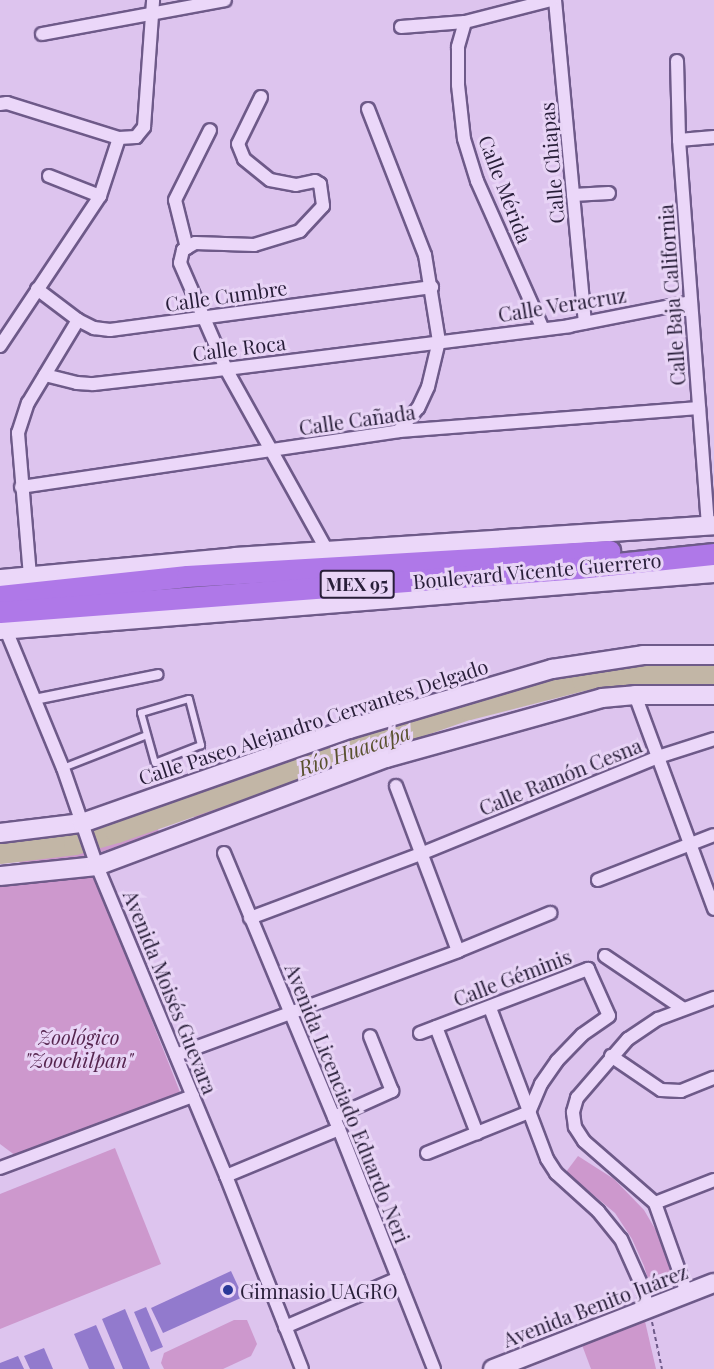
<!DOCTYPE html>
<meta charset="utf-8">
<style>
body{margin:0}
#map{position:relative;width:714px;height:1369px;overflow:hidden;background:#ddc4ee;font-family:"Playfair Display",serif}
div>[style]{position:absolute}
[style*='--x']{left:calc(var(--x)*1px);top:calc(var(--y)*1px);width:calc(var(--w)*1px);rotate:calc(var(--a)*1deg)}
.green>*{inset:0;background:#cd98cd}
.river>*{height:22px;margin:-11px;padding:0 11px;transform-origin:11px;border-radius:11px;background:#c2b6a6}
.building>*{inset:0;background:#927acd}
.path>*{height:2px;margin-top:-1px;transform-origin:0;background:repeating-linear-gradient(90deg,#6e5a89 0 4.5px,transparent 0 7.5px)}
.roads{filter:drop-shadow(2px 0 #6e5a89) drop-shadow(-2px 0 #6e5a89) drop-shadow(0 2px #6e5a89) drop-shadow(0 -2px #6e5a89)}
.service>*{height:6px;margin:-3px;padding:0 3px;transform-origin:3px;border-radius:3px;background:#ebd7f9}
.pedestrian>*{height:9px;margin:-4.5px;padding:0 4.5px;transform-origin:4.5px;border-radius:4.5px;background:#ebd7f9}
.minor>*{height:12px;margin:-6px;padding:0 6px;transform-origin:6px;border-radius:6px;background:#ebd7f9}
.secondary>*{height:18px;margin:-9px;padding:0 9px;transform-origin:9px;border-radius:9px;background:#ebd7f9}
.trunk>*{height:21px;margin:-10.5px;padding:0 10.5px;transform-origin:10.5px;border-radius:10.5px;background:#af78e8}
.dots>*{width:16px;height:16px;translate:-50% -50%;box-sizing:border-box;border:3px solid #e8d4f6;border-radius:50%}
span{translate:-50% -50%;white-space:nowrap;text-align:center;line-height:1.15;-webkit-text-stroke:6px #e8d4f6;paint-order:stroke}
.shield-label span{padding:2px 4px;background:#e8d4f6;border:2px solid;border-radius:4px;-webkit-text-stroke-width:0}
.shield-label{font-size:18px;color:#281e39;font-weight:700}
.street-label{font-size:20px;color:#281e39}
.park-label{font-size:20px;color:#56254f;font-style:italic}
.poi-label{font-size:20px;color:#281e39}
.left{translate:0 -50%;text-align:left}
.water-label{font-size:21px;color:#59512e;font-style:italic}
</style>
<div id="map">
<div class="green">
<i style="clip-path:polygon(228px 780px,238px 804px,195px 819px,186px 795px)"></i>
<i style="clip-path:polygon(150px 806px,159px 832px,101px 852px,92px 827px)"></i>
<i style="clip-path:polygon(76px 828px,87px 859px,20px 868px,17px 836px)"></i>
<i style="clip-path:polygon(94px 874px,180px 1092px,16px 1156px,0 1144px,0 885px)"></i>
<i style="clip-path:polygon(115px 1148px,161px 1264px,0 1329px,0 1194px)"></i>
<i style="clip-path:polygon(578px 1156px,614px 1179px,644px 1210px,657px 1232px,674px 1281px,651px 1289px,644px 1266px,632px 1239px,615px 1213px,566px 1172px)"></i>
<i style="clip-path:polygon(644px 1317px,656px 1369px,591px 1369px,582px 1345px)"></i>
<i style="clip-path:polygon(234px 1320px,247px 1320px,257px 1344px,251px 1356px,223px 1369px,164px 1369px,161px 1363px,164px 1353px)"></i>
</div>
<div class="river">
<i style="--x:0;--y:853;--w:76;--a:-6.8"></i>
<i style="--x:75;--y:844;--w:44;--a:-15.9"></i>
<i style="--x:117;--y:832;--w:373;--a:-19.3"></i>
<i style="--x:469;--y:709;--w:118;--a:-14.3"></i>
<i style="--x:583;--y:680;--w:36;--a:-9"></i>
<i style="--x:619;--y:674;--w:95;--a:1.8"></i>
</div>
<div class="building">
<i style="clip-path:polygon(231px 1271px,243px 1297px,163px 1333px,151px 1308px)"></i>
<i style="clip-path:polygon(146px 1307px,163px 1347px,151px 1352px,134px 1312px)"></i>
<i style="clip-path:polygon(125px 1309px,150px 1369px,123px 1369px,102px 1319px)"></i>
<i style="clip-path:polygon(96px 1325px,115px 1369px,89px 1369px,74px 1334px)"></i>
<i style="clip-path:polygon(44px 1348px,53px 1369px,30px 1369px,24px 1356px)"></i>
<i style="clip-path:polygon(18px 1356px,24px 1369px,0 1369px,0 1363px)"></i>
</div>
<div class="path">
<i style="--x:652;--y:1322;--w:48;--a:78"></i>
</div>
<div class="roads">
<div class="service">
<i style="--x:189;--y:699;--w:48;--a:75.4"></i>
<i style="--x:201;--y:745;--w:49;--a:158.6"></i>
<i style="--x:155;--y:763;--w:52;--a:-105.6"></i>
<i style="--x:141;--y:713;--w:50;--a:-16.3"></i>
<i style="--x:63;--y:768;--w:90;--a:-21.4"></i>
</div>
<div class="pedestrian">
<i style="--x:34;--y:699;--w:126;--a:-11.4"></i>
</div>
<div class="minor">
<i style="--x:555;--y:0;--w:324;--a:84.7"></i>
<i style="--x:465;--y:22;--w:26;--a:106"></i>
<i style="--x:458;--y:47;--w:38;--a:90"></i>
<i style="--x:458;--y:85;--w:54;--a:83.7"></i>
<i style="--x:464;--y:139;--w:44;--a:72.8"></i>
<i style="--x:477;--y:181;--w:162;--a:66"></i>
<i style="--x:401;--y:27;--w:64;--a:-4.5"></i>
<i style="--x:465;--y:22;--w:89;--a:-14.3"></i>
<i style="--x:42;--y:34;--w:186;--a:-10.5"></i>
<i style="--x:677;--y:61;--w:79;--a:88.5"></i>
<i style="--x:679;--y:140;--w:387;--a:85.7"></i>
<i style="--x:261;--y:97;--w:52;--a:116.1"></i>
<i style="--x:238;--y:144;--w:16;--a:68"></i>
<i style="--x:244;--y:159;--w:33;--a:39"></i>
<i style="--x:270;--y:180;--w:26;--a:11"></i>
<i style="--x:296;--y:185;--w:19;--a:-12"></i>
<i style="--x:315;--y:181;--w:6;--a:31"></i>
<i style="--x:320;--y:184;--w:22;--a:82"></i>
<i style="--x:323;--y:206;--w:34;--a:133"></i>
<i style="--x:300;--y:231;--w:48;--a:163.1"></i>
<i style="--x:254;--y:245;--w:59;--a:-178.1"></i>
<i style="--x:195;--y:243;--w:14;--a:150"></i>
<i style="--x:183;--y:250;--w:13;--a:103"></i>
<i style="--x:180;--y:263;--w:116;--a:66.5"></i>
<i style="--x:226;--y:369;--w:210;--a:60.9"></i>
<i style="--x:0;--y:104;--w:7;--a:-8"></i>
<i style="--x:7;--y:103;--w:117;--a:17.4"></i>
<i style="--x:119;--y:138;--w:17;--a:-3"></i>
<i style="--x:136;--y:137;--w:13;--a:-51"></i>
<i style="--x:144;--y:127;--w:127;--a:-85.9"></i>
<i style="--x:368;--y:109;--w:157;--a:68.7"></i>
<i style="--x:425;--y:255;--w:87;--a:80.8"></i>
<i style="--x:439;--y:341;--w:47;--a:103.4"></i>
<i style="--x:428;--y:387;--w:23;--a:115"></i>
<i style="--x:418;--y:408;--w:30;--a:130"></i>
<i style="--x:679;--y:140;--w:35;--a:-5"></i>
<i style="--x:49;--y:176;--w:55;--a:21.4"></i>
<i style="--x:573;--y:195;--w:36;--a:-3"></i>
<i style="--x:187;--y:248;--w:49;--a:-104"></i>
<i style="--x:175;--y:200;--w:78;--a:-63.4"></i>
<i style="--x:37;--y:289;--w:51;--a:37.1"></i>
<i style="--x:78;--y:320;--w:18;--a:27"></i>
<i style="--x:94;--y:328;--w:16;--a:7"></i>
<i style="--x:110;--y:330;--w:325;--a:-7.6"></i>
<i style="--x:0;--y:346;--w:180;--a:-56.3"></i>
<i style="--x:100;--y:196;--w:61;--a:-71.9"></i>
<i style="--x:45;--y:375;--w:33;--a:14"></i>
<i style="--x:77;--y:383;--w:16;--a:4"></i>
<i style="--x:93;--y:384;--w:134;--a:-6.4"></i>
<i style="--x:226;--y:369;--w:346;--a:-7.1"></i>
<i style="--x:569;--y:326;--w:124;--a:-11.1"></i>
<i style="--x:21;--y:487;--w:382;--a:-8.4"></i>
<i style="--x:399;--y:431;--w:301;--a:-4.4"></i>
<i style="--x:30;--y:576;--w:144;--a:-94.8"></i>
<i style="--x:18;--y:433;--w:32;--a:-72"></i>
<i style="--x:28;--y:403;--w:97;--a:-58.9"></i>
<i style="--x:6;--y:630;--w:149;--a:67.6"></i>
<i style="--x:63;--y:768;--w:104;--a:70.9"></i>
<i style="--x:97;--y:866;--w:336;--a:67.4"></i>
<i style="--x:226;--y:1176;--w:207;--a:68.5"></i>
<i style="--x:635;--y:695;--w:228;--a:69.7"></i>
<i style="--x:396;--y:786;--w:176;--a:69.4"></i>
<i style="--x:224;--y:853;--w:299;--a:67.4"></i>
<i style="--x:339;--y:1129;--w:258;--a:68.4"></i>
<i style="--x:598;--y:880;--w:124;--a:-21.2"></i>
<i style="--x:250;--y:918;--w:185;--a:-20.6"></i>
<i style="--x:423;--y:853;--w:254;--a:-22.2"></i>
<i style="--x:658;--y:757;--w:59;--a:-17.8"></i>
<i style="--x:605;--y:956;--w:93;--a:34"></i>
<i style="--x:490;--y:1008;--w:161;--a:69.3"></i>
<i style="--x:547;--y:1159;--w:17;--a:57"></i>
<i style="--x:556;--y:1173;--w:57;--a:42.1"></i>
<i style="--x:598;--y:1211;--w:36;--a:51"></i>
<i style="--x:621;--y:1239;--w:51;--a:65.9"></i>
<i style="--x:642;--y:1286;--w:23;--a:75"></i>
<i style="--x:436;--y:1027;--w:114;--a:68.9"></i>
<i style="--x:420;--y:1033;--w:180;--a:-20.9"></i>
<i style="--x:588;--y:969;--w:51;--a:65.9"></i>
<i style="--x:609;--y:1016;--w:33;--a:145"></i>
<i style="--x:582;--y:1035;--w:36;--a:134"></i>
<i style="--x:557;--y:1061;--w:28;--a:125"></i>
<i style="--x:541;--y:1084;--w:30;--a:113"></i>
<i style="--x:176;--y:1055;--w:301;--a:-20.2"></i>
<i style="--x:458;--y:951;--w:100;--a:-22.4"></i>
<i style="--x:611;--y:1056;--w:60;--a:34.2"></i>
<i style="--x:661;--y:1090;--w:20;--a:3"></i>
<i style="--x:681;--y:1091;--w:35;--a:-22"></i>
<i style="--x:334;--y:1117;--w:64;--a:-24.1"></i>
<i style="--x:392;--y:1091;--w:59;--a:-111.8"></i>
<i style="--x:427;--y:1153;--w:110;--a:-21.9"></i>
<i style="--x:0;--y:1168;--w:206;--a:-20.5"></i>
<i style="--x:226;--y:1176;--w:122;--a:-22.6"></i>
<i style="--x:655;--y:1203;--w:63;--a:-21.3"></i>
<i style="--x:687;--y:1293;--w:96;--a:-109.6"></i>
<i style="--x:655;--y:1203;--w:94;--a:-138.9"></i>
<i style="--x:584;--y:1141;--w:17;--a:-123"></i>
<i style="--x:575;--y:1127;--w:15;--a:-98"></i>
<i style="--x:573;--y:1112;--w:15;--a:-74"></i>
<i style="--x:577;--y:1098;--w:78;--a:-49.2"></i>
<i style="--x:628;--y:1039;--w:36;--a:-34"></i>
<i style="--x:658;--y:1019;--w:60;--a:-20.6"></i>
<i style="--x:285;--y:1327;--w:123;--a:-23.4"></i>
</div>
<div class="secondary">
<i style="--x:0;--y:579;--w:236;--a:-5.3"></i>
<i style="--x:235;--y:557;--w:480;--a:-3.8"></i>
<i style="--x:0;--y:630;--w:716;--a:-4.56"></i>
<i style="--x:0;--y:833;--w:83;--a:-7"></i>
<i style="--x:82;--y:823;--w:283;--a:-19.4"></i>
<i style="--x:349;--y:729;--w:212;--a:-16.5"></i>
<i style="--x:552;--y:669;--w:92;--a:-8.7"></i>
<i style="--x:643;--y:655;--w:71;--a:0"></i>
<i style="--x:0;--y:876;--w:98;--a:-5.9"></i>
<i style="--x:97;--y:866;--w:309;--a:-20.5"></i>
<i style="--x:386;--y:758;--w:224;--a:-15.5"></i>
<i style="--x:602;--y:698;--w:33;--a:-5"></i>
<i style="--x:635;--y:695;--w:79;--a:0"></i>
<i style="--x:493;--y:1369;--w:237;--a:-21.3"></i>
</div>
<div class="trunk">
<i style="--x:0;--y:596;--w:188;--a:-6.1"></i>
<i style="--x:187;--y:576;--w:423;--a:-3.4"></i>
<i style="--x:0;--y:612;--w:580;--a:-4.35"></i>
<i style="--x:578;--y:568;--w:137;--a:-5.9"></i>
</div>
</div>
<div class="dots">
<i style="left:228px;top:1290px;background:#2a3899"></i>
</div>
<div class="shield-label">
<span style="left:357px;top:584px">MEX 95</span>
</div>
<div class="street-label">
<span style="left:551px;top:163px;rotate:-95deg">Calle Chiapas</span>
<span style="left:506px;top:189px;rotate:69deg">Calle Mérida</span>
<span style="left:226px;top:295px;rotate:-8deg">Calle Cumbre</span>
<span style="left:671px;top:295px;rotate:-94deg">Calle Baja California</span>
<span style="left:562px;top:304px;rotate:-9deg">Calle Veracruz</span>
<span style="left:239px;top:347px;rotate:-7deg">Calle Roca</span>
<span style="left:357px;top:419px;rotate:-8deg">Calle Cañada</span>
<span style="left:537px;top:570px;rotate:-5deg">Boulevard Vicente Guerrero</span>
<span style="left:313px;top:721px;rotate:-18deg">Calle Paseo Alejandro Cervantes Delgado</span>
<span style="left:560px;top:776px;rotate:-22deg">Calle Ramón Cesna</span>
<span style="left:512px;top:977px;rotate:-21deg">Calle Géminis</span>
<span style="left:171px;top:992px;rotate:68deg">Avenida Moisés Guevara</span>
<span style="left:348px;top:1103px;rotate:68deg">Avenida Licenciado Eduardo Neri</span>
<span style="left:595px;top:1305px;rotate:-21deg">Avenida Benito Juárez</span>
</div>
<div class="park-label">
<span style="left:79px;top:1048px">Zoológico<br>"Zoochilpan"</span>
</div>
<div class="poi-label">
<span class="left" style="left:240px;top:1290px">Gimnasio UAGRO</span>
</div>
<div class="water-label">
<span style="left:354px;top:749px;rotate:-19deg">Río Huacapa</span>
</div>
</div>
